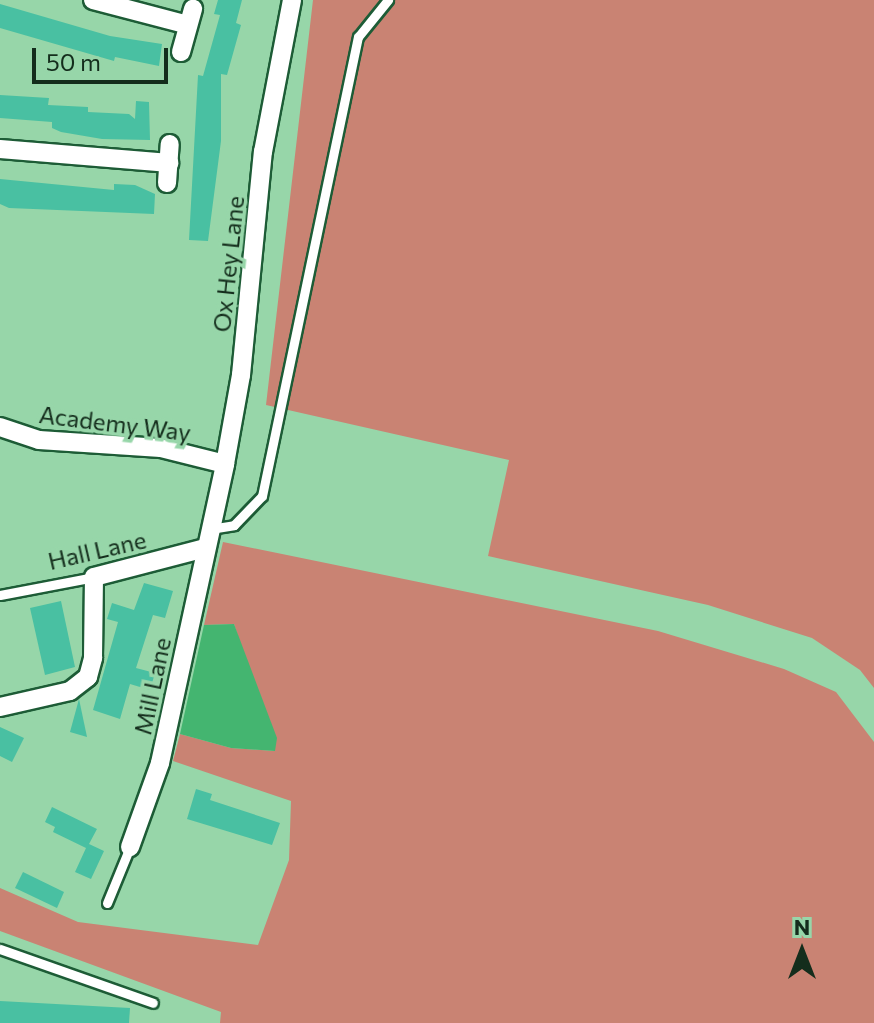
<!DOCTYPE html>
<style>
body{margin:0}
#map{position:relative;width:874px;height:1023px;overflow:hidden;background:#97d6a9;font-family:Commissioner,sans-serif}
div>[style]{position:absolute}
[style*='--x']{left:calc(var(--x)*1px);top:calc(var(--y)*1px);width:calc(var(--w)*1px);rotate:calc(var(--a)*1deg)}
.green>*{inset:0;background:#c98373}
.water>*{inset:0;background:#44b570}
.building>*{inset:0;background:#49c0a2}
.roads{filter:drop-shadow(2px 0 #1d5c36) drop-shadow(-2px 0 #1d5c36) drop-shadow(0 2px #1d5c36) drop-shadow(0 -2px #1d5c36)}
.service>*{height:9px;margin:-4.5px;padding:0 4.5px;transform-origin:4.5px;border-radius:4.5px;background:#fff}
.minor>*{height:18px;margin:-9px;padding:0 9px;transform-origin:9px;border-radius:9px;background:#fff}
span{translate:-50% -50%;white-space:nowrap;text-align:center;line-height:1.15;-webkit-text-stroke:7px #97d6a9;paint-order:stroke}
.street-label{font-size:24px;color:#142d1c}
.north{position:absolute;left:762px;top:911px;width:80px;height:80px;-webkit-text-stroke:6px #97d6a9;paint-order:stroke;rotate:0deg;font-size:22px;font-weight:700;line-height:32px;text-align:center;color:#142d1c}
.north::after{content:'';display:block;margin:auto;width:28px;height:36px;background:#142d1c;clip-path:polygon(50% 0,100% 100%,50% 72%,0 100%)}
.scale{position:absolute;left:32px;top:48px;width:136px;height:36px;box-sizing:border-box;border:4px solid #142d1c;border-top:0;padding-left:10px;font-size:24px;line-height:28px;white-space:nowrap;color:#142d1c;-webkit-text-stroke:6px #97d6a9;paint-order:stroke}
</style>
<div id="map">
<div class="green">
<i style="clip-path:polygon(313px 0,874px 0,874px 688px,860px 670px,812px 638px,708px 605px,488px 556px,509px 460px,266px 405px)"></i>
<i style="clip-path:polygon(223px 542px,658px 631px,784px 669px,836px 692px,874px 742px,874px 1023px,220px 1023px,221px 1012px,0 931px,0 888px,78px 922px,258px 945px,289px 860px,291px 801px,173px 761px,180px 734px,231px 748px,275px 751px,234px 624px,204px 625px)"></i>
</div>
<div class="water">
<i style="clip-path:polygon(234px 624px,277px 738px,275px 751px,231px 748px,180px 734px,204px 625px)"></i>
</div>
<div class="building">
<i style="clip-path:polygon(218px 0,242px 0,236px 23px,241px 25px,227px 75px,221px 74px,221px 141px,208px 241px,189px 240px,198px 75px,203px 76px,220px 15px,214px 14px)"></i>
<i style="clip-path:polygon(0 4px,110px 36px,162px 44px,159px 66px,115px 57px,114px 61px,0 28px)"></i>
<i style="clip-path:polygon(0 95px,49px 98px,48px 105px,88px 107px,88px 112px,129px 114px,135px 119px,136px 101px,149px 102px,150px 140px,102px 139px,61px 132px,52px 128px,52px 122px,0 118px)"></i>
<i style="clip-path:polygon(0 179px,114px 190px,114px 184px,135px 185px,155px 194px,154px 214px,9px 208px,0 204px)"></i>
<i style="clip-path:polygon(144px 583px,173px 591px,165px 618px,153px 615px,136px 668px,155px 673px,150px 690px,130px 684px,120px 719px,93px 710px,118px 622px,107px 619px,112px 603px,134px 610px)"></i>
<i style="clip-path:polygon(61px 601px,75px 667px,45px 675px,30px 608px)"></i>
<i style="clip-path:polygon(79px 699px,87px 737px,70px 732px)"></i>
<i style="clip-path:polygon(0 727px,24px 738px,12px 762px,0 756px)"></i>
<i style="clip-path:polygon(196px 789px,212px 794px,210px 800px,280px 823px,272px 845px,187px 819px)"></i>
<i style="clip-path:polygon(52px 807px,97px 829px,89px 844px,104px 851px,91px 879px,75px 872px,86px 848px,53px 832px,55px 827px,45px 822px)"></i>
<i style="clip-path:polygon(23px 872px,64px 892px,57px 908px,15px 888px)"></i>
<i style="clip-path:polygon(0 1001px,130px 1008px,129px 1023px,0 1023px)"></i>
</div>
<div class="roads">
<div class="service">
<i style="--x:210;--y:529;--w:24;--a:-9"></i>
<i style="--x:234;--y:525;--w:40;--a:-46"></i>
<i style="--x:262;--y:496;--w:469;--a:-78.2"></i>
<i style="--x:358;--y:37;--w:48;--a:-51"></i>
<i style="--x:0;--y:595;--w:96;--a:-10.8"></i>
<i style="--x:107;--y:903;--w:61;--a:-67.7"></i>
<i style="--x:0;--y:949;--w:162;--a:19.4"></i>
</div>
<div class="minor">
<i style="--x:93;--y:0;--w:98;--a:14.7"></i>
<i style="--x:181;--y:52;--w:45;--a:-74.4"></i>
<i style="--x:0;--y:149;--w:170;--a:4.7"></i>
<i style="--x:167;--y:183;--w:39;--a:-86"></i>
<i style="--x:0;--y:427;--w:41;--a:18.4"></i>
<i style="--x:39;--y:440;--w:122;--a:3.8"></i>
<i style="--x:161;--y:448;--w:66;--a:14"></i>
<i style="--x:0;--y:707;--w:72;--a:-12.9"></i>
<i style="--x:70;--y:691;--w:23;--a:-38"></i>
<i style="--x:88;--y:677;--w:20;--a:-75"></i>
<i style="--x:93;--y:658;--w:81;--a:-89.3"></i>
<i style="--x:94;--y:577;--w:115;--a:-14.6"></i>
<i style="--x:130;--y:847;--w:89;--a:-70.3"></i>
<i style="--x:160;--y:763;--w:306;--a:-77.7"></i>
<i style="--x:225;--y:464;--w:90;--a:-79.8"></i>
<i style="--x:241;--y:375;--w:224;--a:-84.4"></i>
<i style="--x:263;--y:152;--w:155;--a:-79.2"></i>
</div>
</div>
<div class="street-label">
<span style="left:228px;top:264px;rotate:-84deg">Ox Hey Lane</span>
<span style="left:115px;top:423px;rotate:7deg">Academy Way</span>
<span style="left:97px;top:550px;rotate:-13deg">Hall Lane</span>
<span style="left:152px;top:686px;rotate:-78deg">Mill Lane</span>
</div>
<div class="north">N</div>
<div class="scale">50 m</div>
</div>
